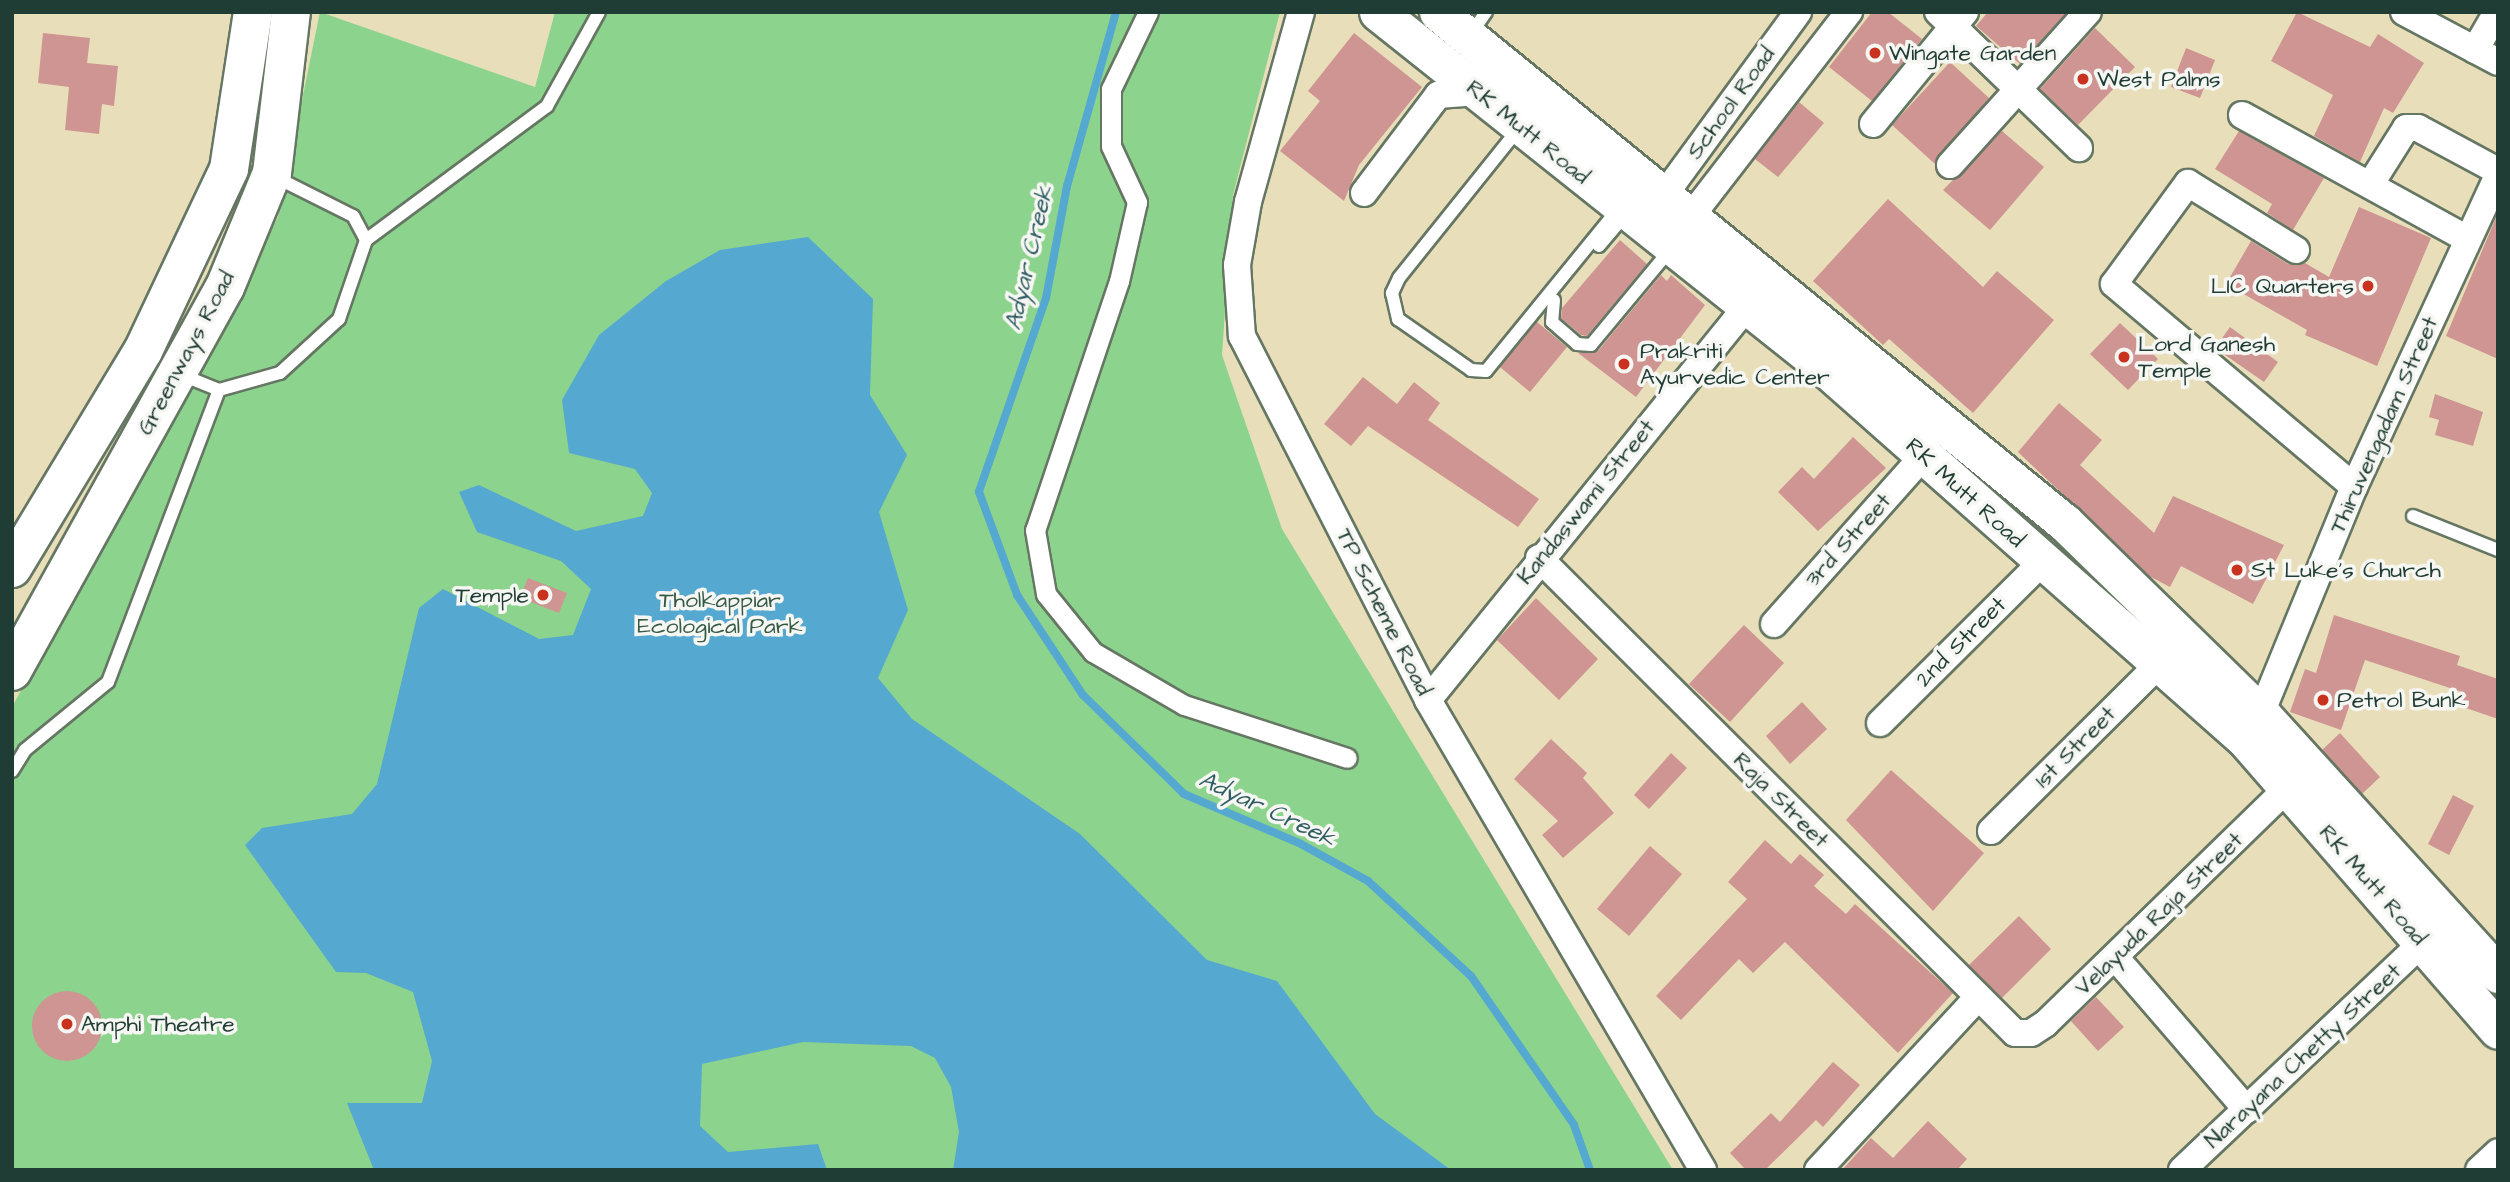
<!DOCTYPE html>
<meta charset="utf-8">
<style>
body{margin:0}
#map{position:relative;width:2510px;height:1182px;overflow:hidden;background:#e8dfba;font-family:"Architects Daughter",sans-serif}
div>[style]{position:absolute}
[style*='--x']{left:calc(var(--x)*1px);top:calc(var(--y)*1px);width:calc(var(--w)*1px);rotate:calc(var(--a)*1deg)}
.green>*{inset:0;background:#8cd38d}
.water>*{inset:0;background:#55a8d0}
.stream>*{height:8px;margin:-4px;padding:0 4px;transform-origin:4px;border-radius:4px;background:#55a8d0}
.building>*{inset:0;background:#ce9592}
.round{border-radius:50%}
.roads{filter:drop-shadow(2px 0 #657663) drop-shadow(-2px 0 #657663) drop-shadow(0 2px #657663) drop-shadow(0 -2px #657663)}
.service>*{height:12px;margin:-6px;padding:0 6px;transform-origin:6px;border-radius:6px;background:#fff}
.pedestrian>*{height:19px;margin:-9.5px;padding:0 9.5px;transform-origin:9.5px;border-radius:9.5px;background:#fff}
.minor>*{height:26px;margin:-13px;padding:0 13px;transform-origin:13px;border-radius:13px;background:#fff}
.secondary>*{height:37px;margin:-18.5px;padding:0 18.5px;transform-origin:18.5px;border-radius:18.5px;background:#fff}
.primary>*{height:38px;margin:-19px;padding:0 19px;transform-origin:19px;border-radius:19px;background:#fff}
.dots>*{width:19px;height:19px;translate:-50% -50%;box-sizing:border-box;border:4px solid #f6f6f2;border-radius:50%}
span{translate:-50% -50%;white-space:nowrap;text-align:center;line-height:1.15;-webkit-text-stroke:7px #f6f6f2;paint-order:stroke}
.poi-label{font-size:23px;color:#1f3d34}
.left{translate:0 -50%;text-align:left}
.right{translate:-100% -50%;text-align:right}
.street-label{font-size:23px;color:#1f3d34}
.park-label{font-size:23px;color:#355b46}
.water-label{font-size:24px;color:#2f5d63;font-style:italic}
.frame{position:absolute;inset:0;border:14px solid #1f3d34;pointer-events:none}
</style>
<div id="map">
<div class="green">
<i style="clip-path:polygon(320px 12px,535px 87px,555px 12px,1280px 12px,1233px 195px,1222px 355px,1282px 529px,1673px 1170px,12px 1170px,12px 707px,278px 217px)"></i>
</div>
<div class="water">
<i style="clip-path:polygon(808px 237px,873px 299px,870px 395px,907px 455px,879px 512px,908px 610px,878px 678px,912px 719px,1080px 834px,1207px 960px,1277px 981px,1375px 1114px,1451px 1170px,953px 1170px,959px 1132px,951px 1087px,935px 1058px,911px 1046px,803px 1042px,702px 1064px,700px 1126px,728px 1152px,818px 1144px,827px 1170px,374px 1170px,347px 1103px,422px 1103px,432px 1061px,413px 992px,366px 973px,336px 972px,245px 845px,262px 828px,352px 814px,377px 784px,419px 608px,443px 589px,539px 639px,573px 635px,591px 589px,561px 561px,477px 532px,459px 492px,479px 485px,576px 531px,643px 516px,652px 493px,635px 469px,569px 453px,562px 400px,599px 335px,666px 281px,720px 250px)"></i>
</div>
<div class="stream">
<i style="--x:1116;--y:12;--w:181;--a:105.7"></i>
<i style="--x:1067;--y:186;--w:114;--a:100.6"></i>
<i style="--x:1046;--y:298;--w:205;--a:109.1"></i>
<i style="--x:979;--y:492;--w:110;--a:69.7"></i>
<i style="--x:1017;--y:595;--w:120;--a:56.6"></i>
<i style="--x:1083;--y:695;--w:141;--a:44.4"></i>
<i style="--x:1184;--y:794;--w:127;--a:23.1"></i>
<i style="--x:1301;--y:844;--w:77;--a:28.9"></i>
<i style="--x:1368;--y:881;--w:140;--a:42.7"></i>
<i style="--x:1471;--y:976;--w:181;--a:55.3"></i>
<i style="--x:1574;--y:1125;--w:48;--a:70.4"></i>
</div>
<div class="building">
<i style="clip-path:polygon(1872px 12px,1888px 12px,1922px 39px,1872px 101px,1829px 67px)"></i>
<i style="clip-path:polygon(1988px 12px,2067px 12px,2020px 64px,1976px 26px)"></i>
<i style="clip-path:polygon(2297px 12px,2370px 47px,2378px 34px,2424px 63px,2393px 113px,2384px 108px,2360px 162px,2314px 136px,2333px 95px,2271px 61px)"></i>
<i style="clip-path:polygon(2095px 28px,2135px 67px,2078px 125px,2040px 89px)"></i>
<i style="clip-path:polygon(43px 33px,90px 38px,87px 63px,118px 66px,114px 106px,102px 104px,99px 134px,65px 130px,69px 87px,38px 83px)"></i>
<i style="clip-path:polygon(1354px 33px,1422px 87px,1359px 165px,1344px 201px,1280px 151px,1320px 101px,1308px 91px)"></i>
<i style="clip-path:polygon(2186px 48px,2215px 60px,2200px 98px,2171px 87px)"></i>
<i style="clip-path:polygon(1950px 62px,1989px 98px,1935px 164px,1892px 125px)"></i>
<i style="clip-path:polygon(1799px 102px,1824px 123px,1778px 177px,1755px 159px)"></i>
<i style="clip-path:polygon(2002px 131px,2044px 167px,1990px 230px,1943px 190px)"></i>
<i style="clip-path:polygon(2239px 131px,2324px 178px,2293px 230px,2267px 213px,2272px 204px,2215px 169px)"></i>
<i style="clip-path:polygon(1888px 199px,1983px 287px,1997px 271px,2054px 320px,1973px 413px,1889px 339px,1883px 345px,1813px 281px)"></i>
<i style="clip-path:polygon(2359px 207px,2431px 238px,2377px 366px,2305px 335px,2307px 330px,2226px 284px,2251px 241px,2288px 264px,2305px 263px,2329px 277px)"></i>
<i style="clip-path:polygon(2498px 213px,2498px 359px,2446px 336px)"></i>
<i style="clip-path:polygon(1620px 240px,1647px 264px,1587px 336px,1581px 335px,1561px 318px,1562px 308px)"></i>
<i style="clip-path:polygon(1661px 275px,1667px 281px,1671px 275px,1705px 305px,1636px 397px,1578px 353px,1598px 351px)"></i>
<i style="clip-path:polygon(1537px 322px,1567px 347px,1530px 392px,1500px 367px)"></i>
<i style="clip-path:polygon(2120px 323px,2158px 359px,2128px 390px,2090px 354px)"></i>
<i style="clip-path:polygon(2230px 327px,2278px 362px,2264px 382px,2215px 348px)"></i>
<i style="clip-path:polygon(1363px 377px,1397px 404px,1414px 382px,1440px 403px,1428px 420px,1539px 499px,1518px 527px,1368px 426px,1351px 446px,1324px 424px)"></i>
<i style="clip-path:polygon(2435px 394px,2483px 412px,2473px 446px,2435px 435px,2439px 420px,2429px 417px)"></i>
<i style="clip-path:polygon(2059px 403px,2102px 440px,2080px 465px,2154px 533px,2173px 496px,2284px 545px,2253px 604px,2181px 566px,2170px 587px,2149px 576px,2018px 452px)"></i>
<i style="clip-path:polygon(1853px 437px,1886px 468px,1818px 531px,1778px 492px,1802px 467px,1814px 479px)"></i>
<i style="clip-path:polygon(528px 578px,567px 593px,559px 613px,520px 598px)"></i>
<i style="clip-path:polygon(1536px 598px,1598px 659px,1559px 700px,1497px 640px)"></i>
<i style="clip-path:polygon(2334px 615px,2460px 656px,2457px 665px,2498px 679px,2498px 719px,2457px 705px,2462px 692px,2365px 660px,2341px 730px,2290px 712px,2305px 669px,2316px 673px)"></i>
<i style="clip-path:polygon(1744px 625px,1784px 663px,1730px 722px,1689px 684px)"></i>
<i style="clip-path:polygon(1802px 702px,1827px 729px,1790px 764px,1766px 736px)"></i>
<i style="clip-path:polygon(2340px 733px,2380px 777px,2362px 794px,2322px 750px)"></i>
<i style="clip-path:polygon(1551px 739px,1587px 773px,1583px 778px,1614px 813px,1563px 858px,1542px 835px,1558px 821px,1514px 779px)"></i>
<i style="clip-path:polygon(1671px 753px,1687px 768px,1649px 809px,1634px 795px)"></i>
<i style="clip-path:polygon(1891px 770px,1984px 853px,1933px 911px,1846px 820px)"></i>
<i style="clip-path:polygon(2453px 795px,2474px 806px,2449px 855px,2428px 844px)"></i>
<i style="clip-path:polygon(1765px 840px,1791px 864px,1800px 854px,1824px 875px,1814px 886px,1846px 914px,1855px 904px,1953px 993px,1898px 1053px,1785px 942px,1753px 973px,1739px 959px,1681px 1020px,1656px 996px,1747px 899px,1728px 882px)"></i>
<i style="clip-path:polygon(1650px 846px,1682px 874px,1629px 936px,1597px 909px)"></i>
<i style="clip-path:polygon(2019px 916px,2051px 949px,2002px 998px,1969px 965px)"></i>
<i class="round" style="left:32px;top:991px;width:70px;height:70px"></i>
<i style="clip-path:polygon(2096px 997px,2124px 1027px,2098px 1051px,2071px 1021px)"></i>
<i style="clip-path:polygon(1833px 1062px,1860px 1085px,1823px 1127px,1816px 1120px,1765px 1170px,1746px 1170px,1730px 1153px,1771px 1113px,1780px 1122px)"></i>
<i style="clip-path:polygon(1928px 1121px,1967px 1159px,1957px 1170px,1842px 1170px,1871px 1138px,1893px 1158px)"></i>
</div>
<div class="roads">
<div class="service">
<i style="--x:1470;--y:35;--w:28;--a:-55"></i>
<i style="--x:1520;--y:127;--w:193;--a:128.7"></i>
<i style="--x:1399;--y:278;--w:17;--a:115"></i>
<i style="--x:1392;--y:293;--w:27;--a:77"></i>
<i style="--x:1398;--y:319;--w:89;--a:34.9"></i>
<i style="--x:1471;--y:370;--w:15;--a:4"></i>
<i style="--x:1486;--y:371;--w:209;--a:-50.8"></i>
<i style="--x:366;--y:240;--w:225;--a:-36.5"></i>
<i style="--x:547;--y:106;--w:107;--a:-61"></i>
<i style="--x:1599;--y:246;--w:42;--a:-49.8"></i>
<i style="--x:1554;--y:300;--w:22;--a:95"></i>
<i style="--x:1552;--y:322;--w:33;--a:41"></i>
<i style="--x:1577;--y:344;--w:14;--a:4"></i>
<i style="--x:1591;--y:345;--w:124;--a:-50.3"></i>
<i style="--x:182;--y:375;--w:40;--a:22"></i>
<i style="--x:219;--y:390;--w:63;--a:-15.6"></i>
<i style="--x:280;--y:373;--w:80;--a:-42.5"></i>
<i style="--x:339;--y:319;--w:83;--a:-71.1"></i>
<i style="--x:366;--y:240;--w:27;--a:-118"></i>
<i style="--x:353;--y:216;--w:85;--a:-153.4"></i>
<i style="--x:2413;--y:516;--w:92;--a:21.8"></i>
<i style="--x:12;--y:771;--w:25;--a:-58"></i>
<i style="--x:25;--y:750;--w:107;--a:-39.3"></i>
<i style="--x:108;--y:682;--w:312;--a:-69.2"></i>
</div>
<div class="pedestrian">
<i style="--x:1148;--y:12;--w:85;--a:115.7"></i>
<i style="--x:1111;--y:89;--w:57;--a:90"></i>
<i style="--x:1111;--y:146;--w:62;--a:65.1"></i>
<i style="--x:1137;--y:202;--w:81;--a:102.8"></i>
<i style="--x:1119;--y:281;--w:263;--a:108.6"></i>
<i style="--x:1035;--y:530;--w:65;--a:80.2"></i>
<i style="--x:1046;--y:594;--w:75;--a:51"></i>
<i style="--x:1093;--y:652;--w:105;--a:30.2"></i>
<i style="--x:1184;--y:705;--w:171;--a:18"></i>
</div>
<div class="minor">
<i style="--x:1301;--y:12;--w:197;--a:105.6"></i>
<i style="--x:1248;--y:202;--w:64;--a:99.9"></i>
<i style="--x:1237;--y:265;--w:71;--a:86"></i>
<i style="--x:1242;--y:336;--w:409;--a:62.9"></i>
<i style="--x:1428;--y:700;--w:545;--a:59.67"></i>
<i style="--x:1938;--y:12;--w:196;--a:44"></i>
<i style="--x:2404;--y:12;--w:106;--a:28"></i>
<i style="--x:2475;--y:50;--w:44;--a:-59.9"></i>
<i style="--x:2242;--y:115;--w:258;--a:28.8"></i>
<i style="--x:1873;--y:124;--w:145;--a:-50.6"></i>
<i style="--x:1950;--y:165;--w:206;--a:-48"></i>
<i style="--x:2370;--y:185;--w:67;--a:-57.7"></i>
<i style="--x:2406;--y:128;--w:12;--a:0"></i>
<i style="--x:2418;--y:128;--w:91;--a:28.3"></i>
<i style="--x:1364;--y:193;--w:123;--a:-52.9"></i>
<i style="--x:1438;--y:95;--w:40;--a:-4.3"></i>
<i style="--x:1654;--y:209;--w:244;--a:-53.8"></i>
<i style="--x:1692;--y:215;--w:257;--a:-52.3"></i>
<i style="--x:2296;--y:250;--w:127;--a:-148.2"></i>
<i style="--x:2188;--y:183;--w:125;--a:126.2"></i>
<i style="--x:2114;--y:284;--w:314;--a:40.2"></i>
<i style="--x:1539;--y:558;--w:672;--a:44.94"></i>
<i style="--x:2015;--y:1033;--w:16;--a:0"></i>
<i style="--x:2031;--y:1033;--w:17;--a:-33"></i>
<i style="--x:2045;--y:1024;--w:339;--a:-44.2"></i>
<i style="--x:1774;--y:624;--w:225;--a:-48.4"></i>
<i style="--x:1428;--y:700;--w:507;--a:-51"></i>
<i style="--x:1880;--y:723;--w:228;--a:-44.8"></i>
<i style="--x:2255;--y:728;--w:261;--a:-67.7"></i>
<i style="--x:2354;--y:487;--w:344;--a:-65.2"></i>
<i style="--x:1991;--y:831;--w:237;--a:-44.8"></i>
<i style="--x:2115;--y:957;--w:202;--a:49.2"></i>
<i style="--x:1818;--y:1170;--w:236;--a:-47.2"></i>
<i style="--x:2182;--y:1170;--w:332;--a:-43.4"></i>
<i style="--x:2479;--y:1170;--w:26;--a:-43"></i>
</div>
<div class="secondary">
<i style="--x:1378;--y:12;--w:569;--a:38.5"></i>
<i style="--x:1823;--y:366;--w:565;--a:41.48"></i>
<i style="--x:2246;--y:740;--w:384;--a:49"></i>
<i style="--x:1438;--y:12;--w:809;--a:39.18"></i>
<i style="--x:2065;--y:523;--w:277;--a:44.3"></i>
<i style="--x:2263;--y:716;--w:349;--a:47.7"></i>
</div>
<div class="primary">
<i style="--x:12;--y:568;--w:253;--a:-58.9"></i>
<i style="--x:143;--y:351;--w:201;--a:-64.7"></i>
<i style="--x:229;--y:169;--w:159;--a:-81.3"></i>
<i style="--x:12;--y:671;--w:439;--a:-61"></i>
<i style="--x:225;--y:287;--w:123;--a:-67.6"></i>
<i style="--x:272;--y:173;--w:162;--a:-83.3"></i>
</div>
</div>
<div class="dots">
<i style="left:1875px;top:53px;background:#c8321e"></i>
<i style="left:2083px;top:79px;background:#c8321e"></i>
<i style="left:2368px;top:286px;background:#c8321e"></i>
<i style="left:2124px;top:357px;background:#c8321e"></i>
<i style="left:1624px;top:364px;background:#c8321e"></i>
<i style="left:2237px;top:570px;background:#c8321e"></i>
<i style="left:543px;top:595px;background:#c8321e"></i>
<i style="left:2323px;top:700px;background:#c8321e"></i>
<i style="left:67px;top:1024px;background:#c8321e"></i>
</div>
<div class="poi-label">
<span class="left" style="left:1889px;top:53px">Wingate Garden</span>
<span class="left" style="left:2097px;top:79px">West Palms</span>
<span class="right" style="left:2354px;top:286px">LIC Quarters</span>
<span class="left" style="left:2138px;top:357px">Lord Ganesh<br>Temple</span>
<span class="left" style="left:1640px;top:364px">Prakriti<br>Ayurvedic Center</span>
<span class="left" style="left:2251px;top:570px">St Luke’s Church</span>
<span class="right" style="left:529px;top:595px">Temple</span>
<span class="left" style="left:2337px;top:700px">Petrol Bunk</span>
<span class="left" style="left:81px;top:1024px">Amphi Theatre</span>
</div>
<div class="street-label">
<span style="left:1731px;top:103px;rotate:-54deg">School Road</span>
<span style="left:1528px;top:132px;rotate:39deg">RK Mutt Road</span>
<span style="left:186px;top:353px;rotate:-62deg">Greenways Road</span>
<span style="left:2384px;top:425px;rotate:-66deg">Thiruvengadam Street</span>
<span style="left:1965px;top:493px;rotate:42deg">RK Mutt Road</span>
<span style="left:1586px;top:502px;rotate:-51deg">Kandaswami Street</span>
<span style="left:1848px;top:540px;rotate:-48deg">3rd Street</span>
<span style="left:1384px;top:612px;rotate:63deg">TP Scheme Road</span>
<span style="left:1961px;top:642px;rotate:-45deg">2nd Street</span>
<span style="left:2075px;top:747px;rotate:-45deg">1st Street</span>
<span style="left:1781px;top:800px;rotate:45deg">Raja Street</span>
<span style="left:2373px;top:885px;rotate:49deg">RK Mutt Road</span>
<span style="left:2159px;top:914px;rotate:-44deg">Velayuda Raja Street</span>
<span style="left:2303px;top:1056px;rotate:-43deg">Narayana Chetty Street</span>
</div>
<div class="park-label">
<span style="left:720px;top:613px">Tholkappiar<br>Ecological Park</span>
</div>
<div class="water-label">
<span style="left:1030px;top:258px;rotate:-77deg">Adyar Creek</span>
<span style="left:1267px;top:810px;rotate:25deg">Adyar Creek</span>
</div>
<div class="frame"></div>
</div>
